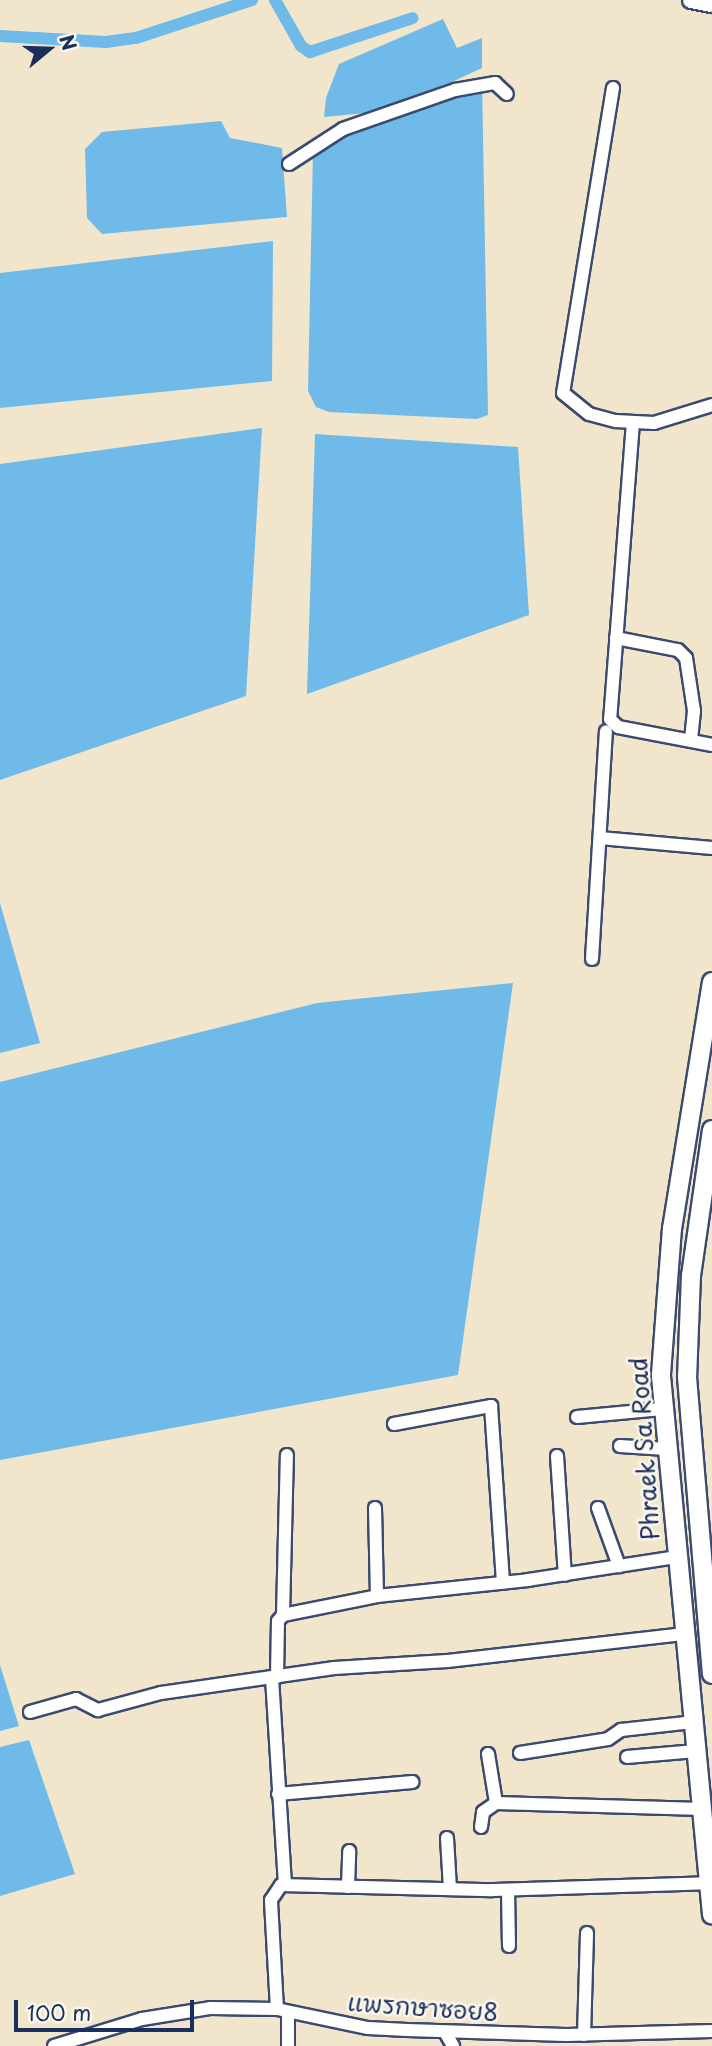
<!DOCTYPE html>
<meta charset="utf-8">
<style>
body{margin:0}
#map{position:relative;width:712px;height:2046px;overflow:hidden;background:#f1e6cc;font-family:"Playpen Sans","Playpen Sans Thai",sans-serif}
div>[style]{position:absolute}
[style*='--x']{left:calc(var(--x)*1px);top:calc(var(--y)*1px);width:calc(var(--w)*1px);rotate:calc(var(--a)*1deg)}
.water>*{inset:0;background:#6fbae8}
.canal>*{height:12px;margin:-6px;padding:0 6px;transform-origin:6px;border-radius:6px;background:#6fbae8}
.roads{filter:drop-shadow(2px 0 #3b4a6e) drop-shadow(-2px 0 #3b4a6e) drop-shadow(0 2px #3b4a6e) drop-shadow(0 -2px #3b4a6e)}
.minor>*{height:12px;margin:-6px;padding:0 6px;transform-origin:6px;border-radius:6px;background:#fff}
.tertiary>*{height:16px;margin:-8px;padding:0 8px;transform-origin:8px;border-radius:8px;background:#fff}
.secondary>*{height:18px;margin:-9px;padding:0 9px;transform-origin:9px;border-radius:9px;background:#fff}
span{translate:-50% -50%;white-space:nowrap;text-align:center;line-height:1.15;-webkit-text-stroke:5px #fbf7ec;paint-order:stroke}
.street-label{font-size:24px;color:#1b2f5e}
.north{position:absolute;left:14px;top:14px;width:70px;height:70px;-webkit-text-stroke:5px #fbf7ec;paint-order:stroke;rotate:71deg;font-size:19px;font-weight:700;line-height:28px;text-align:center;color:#1b2f5e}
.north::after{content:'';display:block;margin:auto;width:24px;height:32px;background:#1b2f5e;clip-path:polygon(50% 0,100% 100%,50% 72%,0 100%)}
.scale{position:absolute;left:14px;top:2000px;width:180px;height:32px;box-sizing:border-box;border:4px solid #1b2f5e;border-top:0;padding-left:9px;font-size:21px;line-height:24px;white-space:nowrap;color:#1b2f5e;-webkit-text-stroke:5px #fbf7ec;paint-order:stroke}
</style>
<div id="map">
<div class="water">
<i style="clip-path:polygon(443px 19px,457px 48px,482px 38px,482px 68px,415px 99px,365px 113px,324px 117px,326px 98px,339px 64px)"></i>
<i style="clip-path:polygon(482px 80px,488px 415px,477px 419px,329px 412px,316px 407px,308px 391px,313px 152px,318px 139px)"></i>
<i style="clip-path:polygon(221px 121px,230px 138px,282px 148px,287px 217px,102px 234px,87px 218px,85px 149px,102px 132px)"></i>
<i style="clip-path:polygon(273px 241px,272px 381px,0 408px,0 273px)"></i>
<i style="clip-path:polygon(262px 428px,246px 696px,0 780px,0 464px)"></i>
<i style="clip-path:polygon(315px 434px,518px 447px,529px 615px,307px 694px)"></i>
<i style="clip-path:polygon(0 903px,40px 1043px,0 1053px)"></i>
<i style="clip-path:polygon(513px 983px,458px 1375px,0 1460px,0 1082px,317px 1003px)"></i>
<i style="clip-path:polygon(0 1665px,19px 1726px,0 1731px)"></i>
<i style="clip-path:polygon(29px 1740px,75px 1874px,0 1896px,0 1747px)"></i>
</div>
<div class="canal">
<i style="--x:275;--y:0;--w:53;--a:60.5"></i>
<i style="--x:301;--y:46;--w:11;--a:34"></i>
<i style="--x:310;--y:52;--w:108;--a:-18.3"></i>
<i style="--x:0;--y:36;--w:106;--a:3.2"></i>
<i style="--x:106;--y:42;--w:30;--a:-8"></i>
<i style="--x:136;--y:38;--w:122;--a:-18.1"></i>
</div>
<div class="roads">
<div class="minor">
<i style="--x:613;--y:88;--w:309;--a:99.3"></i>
<i style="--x:563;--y:393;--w:33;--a:39"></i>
<i style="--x:589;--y:414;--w:28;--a:15"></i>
<i style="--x:616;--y:421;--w:38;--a:3"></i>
<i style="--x:654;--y:423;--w:61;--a:-17.2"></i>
<i style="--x:289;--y:164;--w:64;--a:-32.9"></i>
<i style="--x:343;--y:129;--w:119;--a:-19.2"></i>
<i style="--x:455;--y:90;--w:41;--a:-9.9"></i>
<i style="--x:495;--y:83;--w:16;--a:43"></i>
<i style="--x:633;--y:422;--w:298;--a:94.4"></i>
<i style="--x:610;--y:719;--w:11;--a:45"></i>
<i style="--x:618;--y:727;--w:96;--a:10.8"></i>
<i style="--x:616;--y:638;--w:63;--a:11"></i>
<i style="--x:678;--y:650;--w:11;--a:45"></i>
<i style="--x:686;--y:658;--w:54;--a:81.4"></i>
<i style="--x:694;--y:711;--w:30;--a:96"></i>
<i style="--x:600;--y:838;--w:112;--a:5.1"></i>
<i style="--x:592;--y:959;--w:228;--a:-86.5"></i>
<i style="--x:577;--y:1417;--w:85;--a:-5.4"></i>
<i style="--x:394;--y:1424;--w:99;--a:-10.5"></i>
<i style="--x:491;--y:1406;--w:177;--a:86.1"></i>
<i style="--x:620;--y:1446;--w:46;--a:3.7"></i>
<i style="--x:557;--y:1456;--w:119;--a:86.2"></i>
<i style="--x:375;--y:1508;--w:88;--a:88.7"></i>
<i style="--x:598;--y:1508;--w:62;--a:70.1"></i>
<i style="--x:283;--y:1615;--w:160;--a:-88.6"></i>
<i style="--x:277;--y:1677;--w:56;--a:-89"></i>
<i style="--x:278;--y:1621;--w:8;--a:-50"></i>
<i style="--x:283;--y:1615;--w:96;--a:-11.4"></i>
<i style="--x:377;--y:1596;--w:152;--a:-6"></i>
<i style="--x:528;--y:1580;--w:150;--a:-8.8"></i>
<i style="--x:272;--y:1678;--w:206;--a:86.4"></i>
<i style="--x:30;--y:1712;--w:48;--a:-15.8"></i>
<i style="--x:76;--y:1699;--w:25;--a:27"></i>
<i style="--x:98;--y:1710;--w:65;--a:-15.1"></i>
<i style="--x:161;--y:1693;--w:175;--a:-8.2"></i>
<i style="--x:334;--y:1668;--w:113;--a:-3.5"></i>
<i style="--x:447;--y:1661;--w:240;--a:-6.5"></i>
<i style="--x:520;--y:1753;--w:89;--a:-9"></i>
<i style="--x:608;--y:1739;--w:16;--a:-35"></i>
<i style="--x:621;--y:1730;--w:72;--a:-6.3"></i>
<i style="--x:488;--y:1754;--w:50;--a:80.7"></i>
<i style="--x:496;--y:1803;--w:206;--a:1.7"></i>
<i style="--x:627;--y:1757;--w:69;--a:-5"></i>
<i style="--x:278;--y:1794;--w:135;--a:-5.1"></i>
<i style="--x:481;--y:1827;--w:15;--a:-82"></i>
<i style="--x:483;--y:1812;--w:16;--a:-35"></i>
<i style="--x:447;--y:1838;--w:51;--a:86.6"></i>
<i style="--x:348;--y:1887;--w:36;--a:-88"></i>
<i style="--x:508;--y:1890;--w:56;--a:89"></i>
<i style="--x:277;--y:2009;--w:109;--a:-93.2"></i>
<i style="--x:271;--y:1900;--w:18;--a:-56"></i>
<i style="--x:281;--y:1885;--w:211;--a:1.4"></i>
<i style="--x:492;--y:1890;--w:217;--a:-1.8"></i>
<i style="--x:445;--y:2032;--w:16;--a:60"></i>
<i style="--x:584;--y:2035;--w:102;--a:-88.3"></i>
<i style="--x:54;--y:2046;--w:92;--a:-17.1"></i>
<i style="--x:142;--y:2019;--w:70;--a:-9.1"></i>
<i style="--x:211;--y:2008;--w:66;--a:0.9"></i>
<i style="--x:277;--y:2009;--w:93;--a:11.8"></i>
<i style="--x:368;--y:2028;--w:39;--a:3"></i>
<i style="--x:407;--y:2030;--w:160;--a:1.8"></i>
<i style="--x:567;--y:2035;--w:145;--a:-1.6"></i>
<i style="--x:288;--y:2046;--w:34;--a:-90"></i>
</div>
<div class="tertiary">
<i style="--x:691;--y:0;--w:21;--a:11"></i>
</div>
<div class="secondary">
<i style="--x:712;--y:982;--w:249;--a:99.2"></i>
<i style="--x:672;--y:1228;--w:148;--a:94.3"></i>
<i style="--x:661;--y:1376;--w:541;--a:84.59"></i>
<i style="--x:712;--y:1130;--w:147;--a:98.2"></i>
<i style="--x:691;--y:1275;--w:102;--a:92.2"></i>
<i style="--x:687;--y:1377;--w:298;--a:85.2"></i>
</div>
</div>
<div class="street-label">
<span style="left:644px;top:1449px;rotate:-94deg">Phraek Sa Road</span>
<span style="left:423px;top:2007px;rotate:4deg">แพรกษาซอย8</span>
</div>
<div class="north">N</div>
<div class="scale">100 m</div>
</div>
